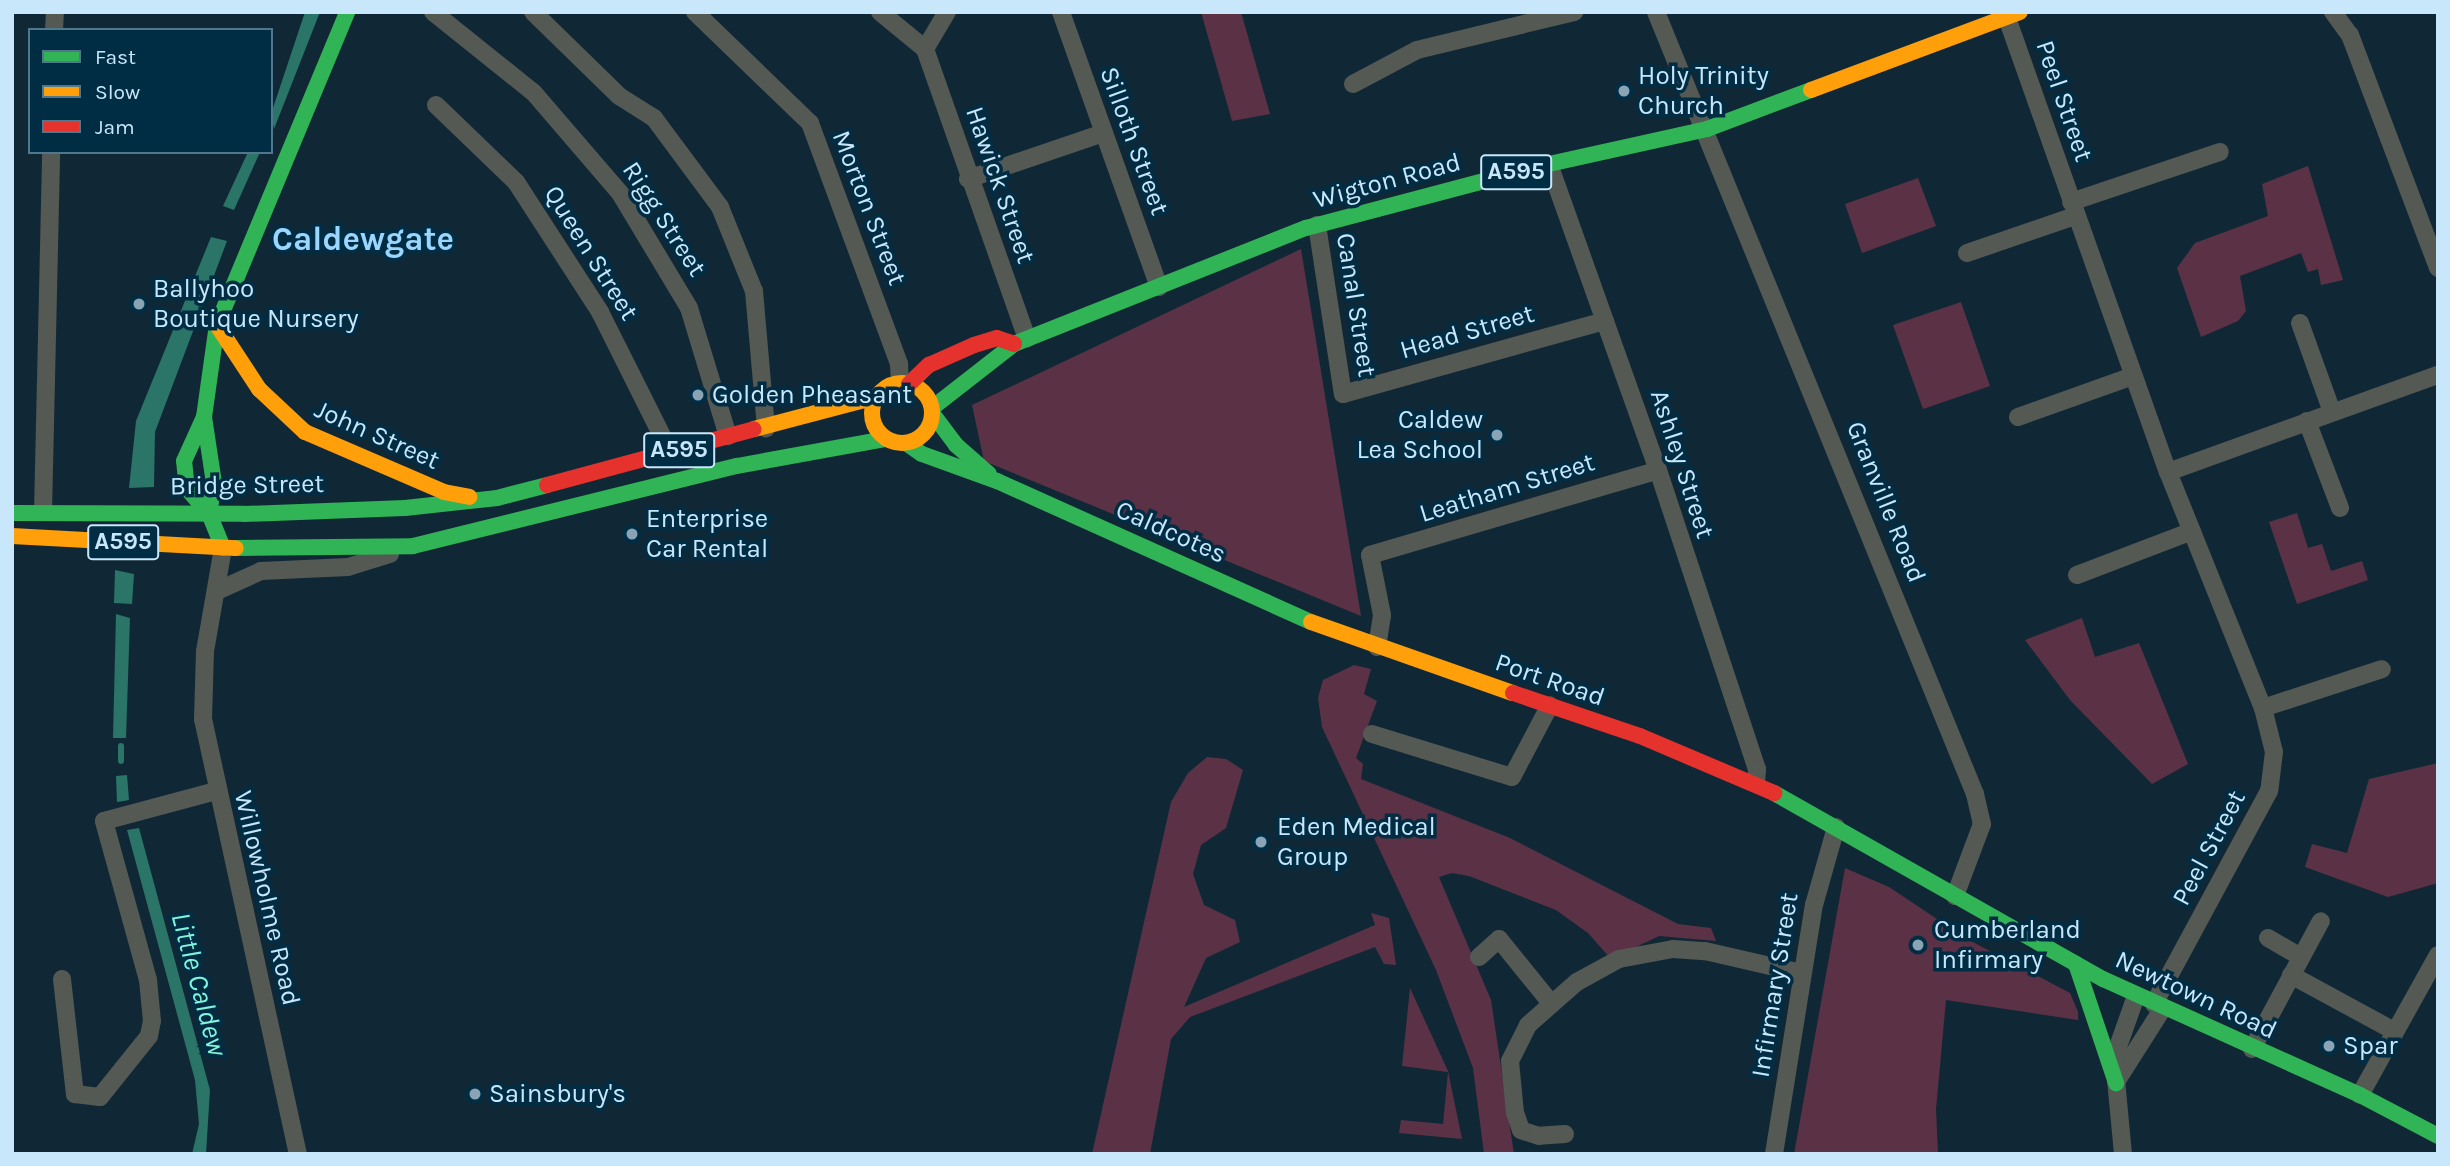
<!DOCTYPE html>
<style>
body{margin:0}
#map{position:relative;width:2450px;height:1166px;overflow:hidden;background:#102835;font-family:Karla,sans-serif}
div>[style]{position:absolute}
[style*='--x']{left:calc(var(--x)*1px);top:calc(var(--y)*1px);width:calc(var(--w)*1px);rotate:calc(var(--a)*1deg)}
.green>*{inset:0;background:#5b3245}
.water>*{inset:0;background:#2a7468}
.stream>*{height:6px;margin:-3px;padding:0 3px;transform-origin:3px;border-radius:3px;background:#2a7468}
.street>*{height:18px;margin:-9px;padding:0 9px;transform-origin:9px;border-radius:9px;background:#545954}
.fast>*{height:16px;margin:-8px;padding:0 8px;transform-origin:8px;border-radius:8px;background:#30b455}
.slow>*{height:16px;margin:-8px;padding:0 8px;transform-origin:8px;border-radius:8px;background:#ff9f0a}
.slow>.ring{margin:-8px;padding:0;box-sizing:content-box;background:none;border:16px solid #ff9f0a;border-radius:50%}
.jam>*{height:16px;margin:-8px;padding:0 8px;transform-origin:8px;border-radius:8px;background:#e5322d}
.dots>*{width:19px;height:19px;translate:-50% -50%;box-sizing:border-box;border:4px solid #012d44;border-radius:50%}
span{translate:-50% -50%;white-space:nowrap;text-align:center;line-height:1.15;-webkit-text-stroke:7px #012d44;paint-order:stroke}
.shield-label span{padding:2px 5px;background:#012d44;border:2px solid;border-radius:5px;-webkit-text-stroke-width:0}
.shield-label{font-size:24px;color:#c9e7fa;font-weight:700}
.poi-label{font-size:26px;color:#c9e7fa}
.left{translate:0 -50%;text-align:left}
.right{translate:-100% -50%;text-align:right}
.street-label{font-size:26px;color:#c9e7fa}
.water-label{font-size:28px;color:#83f4db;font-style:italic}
.district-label{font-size:33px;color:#9ad6fd;font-weight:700}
.frame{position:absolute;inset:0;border:14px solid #c9e7fa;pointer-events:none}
.legend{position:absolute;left:28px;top:28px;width:245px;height:126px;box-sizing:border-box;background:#012d44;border:2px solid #51778d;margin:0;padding:9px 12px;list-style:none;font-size:21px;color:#c9e7fa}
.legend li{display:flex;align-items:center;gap:14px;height:35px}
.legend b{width:35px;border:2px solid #51778d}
</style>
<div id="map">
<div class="green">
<i style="clip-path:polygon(1201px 12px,1241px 12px,1270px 114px,1232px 121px)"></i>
<i style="clip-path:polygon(2308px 166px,2343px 280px,2321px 285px,2318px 269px,2308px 272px,2301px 253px,2240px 276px,2246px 311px,2238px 321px,2201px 337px,2177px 268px,2195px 243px,2268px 216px,2262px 184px)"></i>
<i style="clip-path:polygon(1918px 178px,1936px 226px,1862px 253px,1845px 204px)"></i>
<i style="clip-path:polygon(1301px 249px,1361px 616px,984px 461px,972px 405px)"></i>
<i style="clip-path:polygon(1961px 302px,1990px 386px,1923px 409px,1893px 325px)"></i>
<i style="clip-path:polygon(2297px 513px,2308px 548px,2322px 544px,2331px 571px,2362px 561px,2368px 580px,2297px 604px,2269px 522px)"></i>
<i style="clip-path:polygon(2082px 618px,2095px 657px,2139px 643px,2188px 764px,2152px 784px,2070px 700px,2025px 640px)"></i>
<i style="clip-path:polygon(1354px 665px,1371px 669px,1364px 694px,1377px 701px,1356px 758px,1363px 764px,1361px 779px,1510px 838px,1678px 924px,1711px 928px,1716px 941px,1659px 936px,1611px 959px,1588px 933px,1556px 910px,1469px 876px,1452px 873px,1439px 877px,1491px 1000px,1514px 1154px,1484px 1154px,1473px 1068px,1436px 970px,1322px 727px,1318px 698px,1323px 680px)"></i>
<i style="clip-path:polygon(1207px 757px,1226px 759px,1243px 770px,1226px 828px,1201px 845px,1193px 874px,1204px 905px,1235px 920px,1240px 942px,1206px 958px,1184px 1007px,1375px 925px,1371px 913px,1389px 918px,1396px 965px,1384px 964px,1375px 947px,1190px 1017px,1171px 1039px,1150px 1154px,1092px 1154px,1171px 802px,1188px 773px)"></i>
<i style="clip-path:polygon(2438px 763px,2438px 883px,2388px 897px,2305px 867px,2312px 844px,2347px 853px,2369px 779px)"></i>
<i style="clip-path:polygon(1845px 868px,1889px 887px,1967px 939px,2070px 993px,2078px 1012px,2078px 1020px,1946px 1000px,1936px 1109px,1938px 1154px,1794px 1154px)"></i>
<i style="clip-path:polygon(1410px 988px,1448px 1071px,1462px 1139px,1399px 1133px,1401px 1120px,1443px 1124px,1448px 1072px,1402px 1066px)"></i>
</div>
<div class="water">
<i style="clip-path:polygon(305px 12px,320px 12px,274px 129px,271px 114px)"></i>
<i style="clip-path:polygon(248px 152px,260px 152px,234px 210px,223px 206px)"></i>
<i style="clip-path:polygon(211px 237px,227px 241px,155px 432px,154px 487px,129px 488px,136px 421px)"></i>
<i style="clip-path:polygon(115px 570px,134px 574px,132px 604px,114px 603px)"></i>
<i style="clip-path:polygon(116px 614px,130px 618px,126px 738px,113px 738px)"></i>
<i style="clip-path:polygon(127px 775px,129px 800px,117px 802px,116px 776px)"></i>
<i style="clip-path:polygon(139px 828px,210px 1090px,206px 1154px,192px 1154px,199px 1124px,195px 1080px,127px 830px)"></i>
</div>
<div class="stream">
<i style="--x:121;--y:761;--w:15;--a:-90"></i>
</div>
<div class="street">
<i style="--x:433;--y:12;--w:129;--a:38.7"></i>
<i style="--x:534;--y:93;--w:132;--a:49.3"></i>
<i style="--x:620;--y:193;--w:134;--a:59"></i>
<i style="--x:689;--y:308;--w:134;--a:73.1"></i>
<i style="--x:533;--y:12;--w:120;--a:44.3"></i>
<i style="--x:619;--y:96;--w:41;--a:32.2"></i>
<i style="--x:654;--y:118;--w:111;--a:53.4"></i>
<i style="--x:720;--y:207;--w:91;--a:68"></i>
<i style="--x:754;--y:291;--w:138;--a:85"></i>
<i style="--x:695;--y:12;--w:160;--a:44"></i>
<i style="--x:810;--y:123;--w:257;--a:69.7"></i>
<i style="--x:899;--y:364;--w:19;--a:87"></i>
<i style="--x:880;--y:12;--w:58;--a:39.4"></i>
<i style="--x:1061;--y:12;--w:292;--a:70.4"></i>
<i style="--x:1656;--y:12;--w:845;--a:67.81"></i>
<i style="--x:1975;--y:794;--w:31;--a:77"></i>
<i style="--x:1982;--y:824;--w:77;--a:110.6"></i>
<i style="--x:2333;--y:12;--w:29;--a:54"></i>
<i style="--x:2350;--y:35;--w:249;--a:69.3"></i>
<i style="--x:2007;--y:18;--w:482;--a:70.5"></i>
<i style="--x:2168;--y:472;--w:254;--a:68.1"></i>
<i style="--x:2263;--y:708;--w:45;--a:76"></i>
<i style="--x:2274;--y:752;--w:39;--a:97"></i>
<i style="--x:2269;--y:791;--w:242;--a:118.4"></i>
<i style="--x:54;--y:30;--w:18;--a:-87"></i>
<i style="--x:925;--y:49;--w:307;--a:70.6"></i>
<i style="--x:925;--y:49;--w:43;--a:-59.3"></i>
<i style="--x:1353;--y:84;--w:72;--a:-28"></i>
<i style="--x:1417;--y:50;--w:162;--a:-13.6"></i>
<i style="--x:436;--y:105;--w:111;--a:43.9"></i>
<i style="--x:516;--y:182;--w:155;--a:57.1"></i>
<i style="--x:600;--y:312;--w:157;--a:63.4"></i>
<i style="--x:1549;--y:164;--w:325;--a:70.4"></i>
<i style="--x:1658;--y:470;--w:315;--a:71.7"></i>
<i style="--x:1757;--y:769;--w:15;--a:94"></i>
<i style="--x:968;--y:179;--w:143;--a:-18.8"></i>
<i style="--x:2071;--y:202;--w:157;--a:-18.6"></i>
<i style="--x:1317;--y:225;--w:171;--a:81.3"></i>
<i style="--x:1343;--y:394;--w:272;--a:-15.6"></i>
<i style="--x:1967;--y:253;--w:114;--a:-18.9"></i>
<i style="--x:2300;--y:323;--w:95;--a:70.2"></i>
<i style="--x:2018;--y:417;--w:122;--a:-19.6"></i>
<i style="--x:2307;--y:421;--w:93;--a:69.2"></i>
<i style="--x:2168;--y:472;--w:287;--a:-19.8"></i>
<i style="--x:43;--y:512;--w:360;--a:-88.7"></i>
<i style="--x:223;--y:548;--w:105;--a:99.9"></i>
<i style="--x:205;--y:651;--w:68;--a:91.7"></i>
<i style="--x:203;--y:719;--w:445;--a:77.7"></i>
<i style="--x:2077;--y:575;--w:123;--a:-20.9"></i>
<i style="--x:219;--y:590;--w:46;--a:-24.3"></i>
<i style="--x:261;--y:571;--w:87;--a:-2.6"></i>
<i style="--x:348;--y:567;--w:44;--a:-17.2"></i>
<i style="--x:1377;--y:647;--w:32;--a:-81"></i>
<i style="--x:1382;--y:615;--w:61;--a:-101.3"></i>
<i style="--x:1370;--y:555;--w:300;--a:-16.4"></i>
<i style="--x:2263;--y:708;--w:125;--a:-18.1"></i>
<i style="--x:1372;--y:734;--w:146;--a:17.1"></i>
<i style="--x:1512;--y:777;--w:81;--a:-62.2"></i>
<i style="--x:2268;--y:938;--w:38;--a:30"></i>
<i style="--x:1479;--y:957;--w:27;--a:-42"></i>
<i style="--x:1499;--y:939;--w:81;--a:51"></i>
<i style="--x:2291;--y:975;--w:117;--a:28.5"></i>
<i style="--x:62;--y:979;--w:116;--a:83.6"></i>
<i style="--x:75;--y:1094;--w:25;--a:7"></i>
<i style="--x:100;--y:1097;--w:78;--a:-51.2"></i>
<i style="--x:149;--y:1036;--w:15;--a:-79"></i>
<i style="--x:152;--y:1021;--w:41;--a:-95.6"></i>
<i style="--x:148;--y:980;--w:165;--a:-105.5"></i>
<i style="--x:104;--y:821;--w:116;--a:-15"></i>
<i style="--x:2252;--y:1049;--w:145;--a:-61.7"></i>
<i style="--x:2116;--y:1082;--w:88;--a:-57.6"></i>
<i style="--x:2360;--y:1095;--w:160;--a:-60.9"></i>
<i style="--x:1565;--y:1134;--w:26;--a:176"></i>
<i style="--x:1539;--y:1136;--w:19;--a:-162"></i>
<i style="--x:1521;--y:1130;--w:18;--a:-109"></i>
<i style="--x:1515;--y:1113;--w:52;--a:-95.5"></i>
<i style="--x:1510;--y:1061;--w:40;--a:-63.4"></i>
<i style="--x:1528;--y:1025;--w:65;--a:-41.3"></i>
<i style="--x:1577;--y:982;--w:48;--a:-28.7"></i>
<i style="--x:1619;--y:959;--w:55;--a:-10.5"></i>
<i style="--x:1673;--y:949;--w:32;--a:4"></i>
<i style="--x:1705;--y:951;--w:98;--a:12.9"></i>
<i style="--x:1774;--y:1154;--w:252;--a:-80.9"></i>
<i style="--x:1814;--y:905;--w:81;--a:-74.2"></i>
<i style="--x:2123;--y:1154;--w:96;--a:-95.4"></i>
<i style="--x:2114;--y:1058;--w:66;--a:-70.5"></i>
</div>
<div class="fast">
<i style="--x:932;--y:408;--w:104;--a:-38"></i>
<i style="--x:1014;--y:344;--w:314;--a:-21.7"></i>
<i style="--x:1306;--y:228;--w:251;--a:-14.8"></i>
<i style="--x:1549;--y:164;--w:162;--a:-12.5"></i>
<i style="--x:1707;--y:129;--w:111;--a:-20.6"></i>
<i style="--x:932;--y:413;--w:40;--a:53"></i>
<i style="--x:956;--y:445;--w:44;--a:41.3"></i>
<i style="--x:204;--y:417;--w:67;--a:81.4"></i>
<i style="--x:214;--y:483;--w:31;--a:99"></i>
<i style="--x:906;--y:443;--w:19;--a:35"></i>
<i style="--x:922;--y:454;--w:80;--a:19.8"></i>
<i style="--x:997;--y:481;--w:344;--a:24.2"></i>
<i style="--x:12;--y:513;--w:232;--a:0.2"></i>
<i style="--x:244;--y:514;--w:161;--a:-2.1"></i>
<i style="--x:405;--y:508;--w:93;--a:-6.2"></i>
<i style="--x:497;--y:498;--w:52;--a:-14.6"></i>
<i style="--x:223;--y:548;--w:37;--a:-112"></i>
<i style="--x:209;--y:514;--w:33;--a:-131"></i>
<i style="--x:187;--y:489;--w:28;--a:-96"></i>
<i style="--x:184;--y:461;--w:48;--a:-65.6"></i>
<i style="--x:204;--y:417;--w:93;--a:-82"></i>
<i style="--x:217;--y:325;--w:339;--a:-67.4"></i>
<i style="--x:236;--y:548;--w:177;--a:-0.6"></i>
<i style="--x:413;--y:546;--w:334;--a:-13.9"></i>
<i style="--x:737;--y:466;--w:150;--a:-10.3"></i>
<i style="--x:1774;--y:793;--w:378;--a:29.5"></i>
<i style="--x:2103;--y:979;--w:282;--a:24.3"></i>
<i style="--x:2360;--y:1095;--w:88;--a:27.7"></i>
<i style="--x:2076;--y:964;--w:126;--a:71.4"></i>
</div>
<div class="slow">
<i style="--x:1811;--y:90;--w:223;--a:-20.5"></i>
<i style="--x:217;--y:325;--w:77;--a:56.7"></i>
<i style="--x:259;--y:389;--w:63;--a:43.1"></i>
<i style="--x:305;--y:432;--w:151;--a:23.3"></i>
<i style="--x:444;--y:492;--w:26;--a:11"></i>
<i class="ring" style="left:872px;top:383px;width:44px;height:44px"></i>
<i style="--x:754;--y:429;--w:126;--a:-14.7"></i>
<i style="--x:12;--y:536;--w:224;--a:3.1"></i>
<i style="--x:1311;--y:622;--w:214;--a:19.4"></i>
</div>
<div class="jam">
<i style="--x:909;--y:384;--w:28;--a:-44"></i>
<i style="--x:929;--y:365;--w:49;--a:-24"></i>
<i style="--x:974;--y:345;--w:24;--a:-17"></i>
<i style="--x:997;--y:338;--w:18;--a:19"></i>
<i style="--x:547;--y:485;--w:214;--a:-15.1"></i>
<i style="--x:1513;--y:693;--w:134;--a:18.7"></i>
<i style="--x:1640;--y:736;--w:146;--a:23"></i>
</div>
<div class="dots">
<i style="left:1624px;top:91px;background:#88a4b5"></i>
<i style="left:139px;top:304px;background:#88a4b5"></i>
<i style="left:698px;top:395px;background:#88a4b5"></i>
<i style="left:1497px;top:435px;background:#88a4b5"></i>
<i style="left:632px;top:534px;background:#88a4b5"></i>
<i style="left:1261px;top:842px;background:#88a4b5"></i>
<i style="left:1918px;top:945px;background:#88a4b5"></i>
<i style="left:2329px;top:1046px;background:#88a4b5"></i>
<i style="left:475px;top:1094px;background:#88a4b5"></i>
</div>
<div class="shield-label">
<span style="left:1516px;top:172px">A595</span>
<span style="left:679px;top:450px">A595</span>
<span style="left:123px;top:542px">A595</span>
</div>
<div class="poi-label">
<span class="left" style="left:1638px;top:91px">Holy Trinity<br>Church</span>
<span class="left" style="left:153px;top:304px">Ballyhoo<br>Boutique Nursery</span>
<span class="left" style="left:712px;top:395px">Golden Pheasant</span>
<span class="right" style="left:1483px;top:435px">Caldew<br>Lea School</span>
<span class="left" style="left:646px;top:534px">Enterprise<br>Car Rental</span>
<span class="left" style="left:1277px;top:842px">Eden Medical<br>Group</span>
<span class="left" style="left:1934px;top:945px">Cumberland<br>Infirmary</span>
<span class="left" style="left:2343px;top:1046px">Spar</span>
<span class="left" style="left:489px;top:1094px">Sainsbury's</span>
</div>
<div class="street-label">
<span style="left:2064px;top:101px;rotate:71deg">Peel Street</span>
<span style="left:1134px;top:141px;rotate:70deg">Silloth Street</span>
<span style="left:1387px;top:181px;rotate:-15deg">Wigton Road</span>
<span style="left:1000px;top:185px;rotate:71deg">Hawick Street</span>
<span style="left:869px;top:208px;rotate:69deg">Morton Street</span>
<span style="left:664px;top:219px;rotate:57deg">Rigg Street</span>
<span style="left:591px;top:253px;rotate:58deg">Queen Street</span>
<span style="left:1356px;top:305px;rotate:81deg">Canal Street</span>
<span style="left:1467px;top:332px;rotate:-16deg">Head Street</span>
<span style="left:377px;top:435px;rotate:24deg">John Street</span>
<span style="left:1682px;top:464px;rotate:72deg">Ashley Street</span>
<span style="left:247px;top:485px;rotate:-1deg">Bridge Street</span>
<span style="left:1507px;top:488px;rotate:-17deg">Leatham Street</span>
<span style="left:1886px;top:502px;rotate:68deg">Granville Road</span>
<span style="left:1171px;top:532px;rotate:24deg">Caldcotes</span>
<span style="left:1550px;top:680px;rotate:19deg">Port Road</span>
<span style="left:2209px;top:848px;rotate:-62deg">Peel Street</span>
<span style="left:267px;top:898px;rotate:77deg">Willowholme Road</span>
<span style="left:1775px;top:985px;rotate:-81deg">Infirmary Street</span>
<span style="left:2196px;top:995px;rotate:25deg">Newtown Road</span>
</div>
<div class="water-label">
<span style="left:199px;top:984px;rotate:75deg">Little Caldew</span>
</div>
<div class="district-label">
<span style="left:363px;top:240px">Caldewgate</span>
</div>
<div class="frame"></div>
<ul class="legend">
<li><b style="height:9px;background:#30b455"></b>Fast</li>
<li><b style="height:9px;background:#ff9f0a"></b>Slow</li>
<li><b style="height:9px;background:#e5322d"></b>Jam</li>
</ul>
</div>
